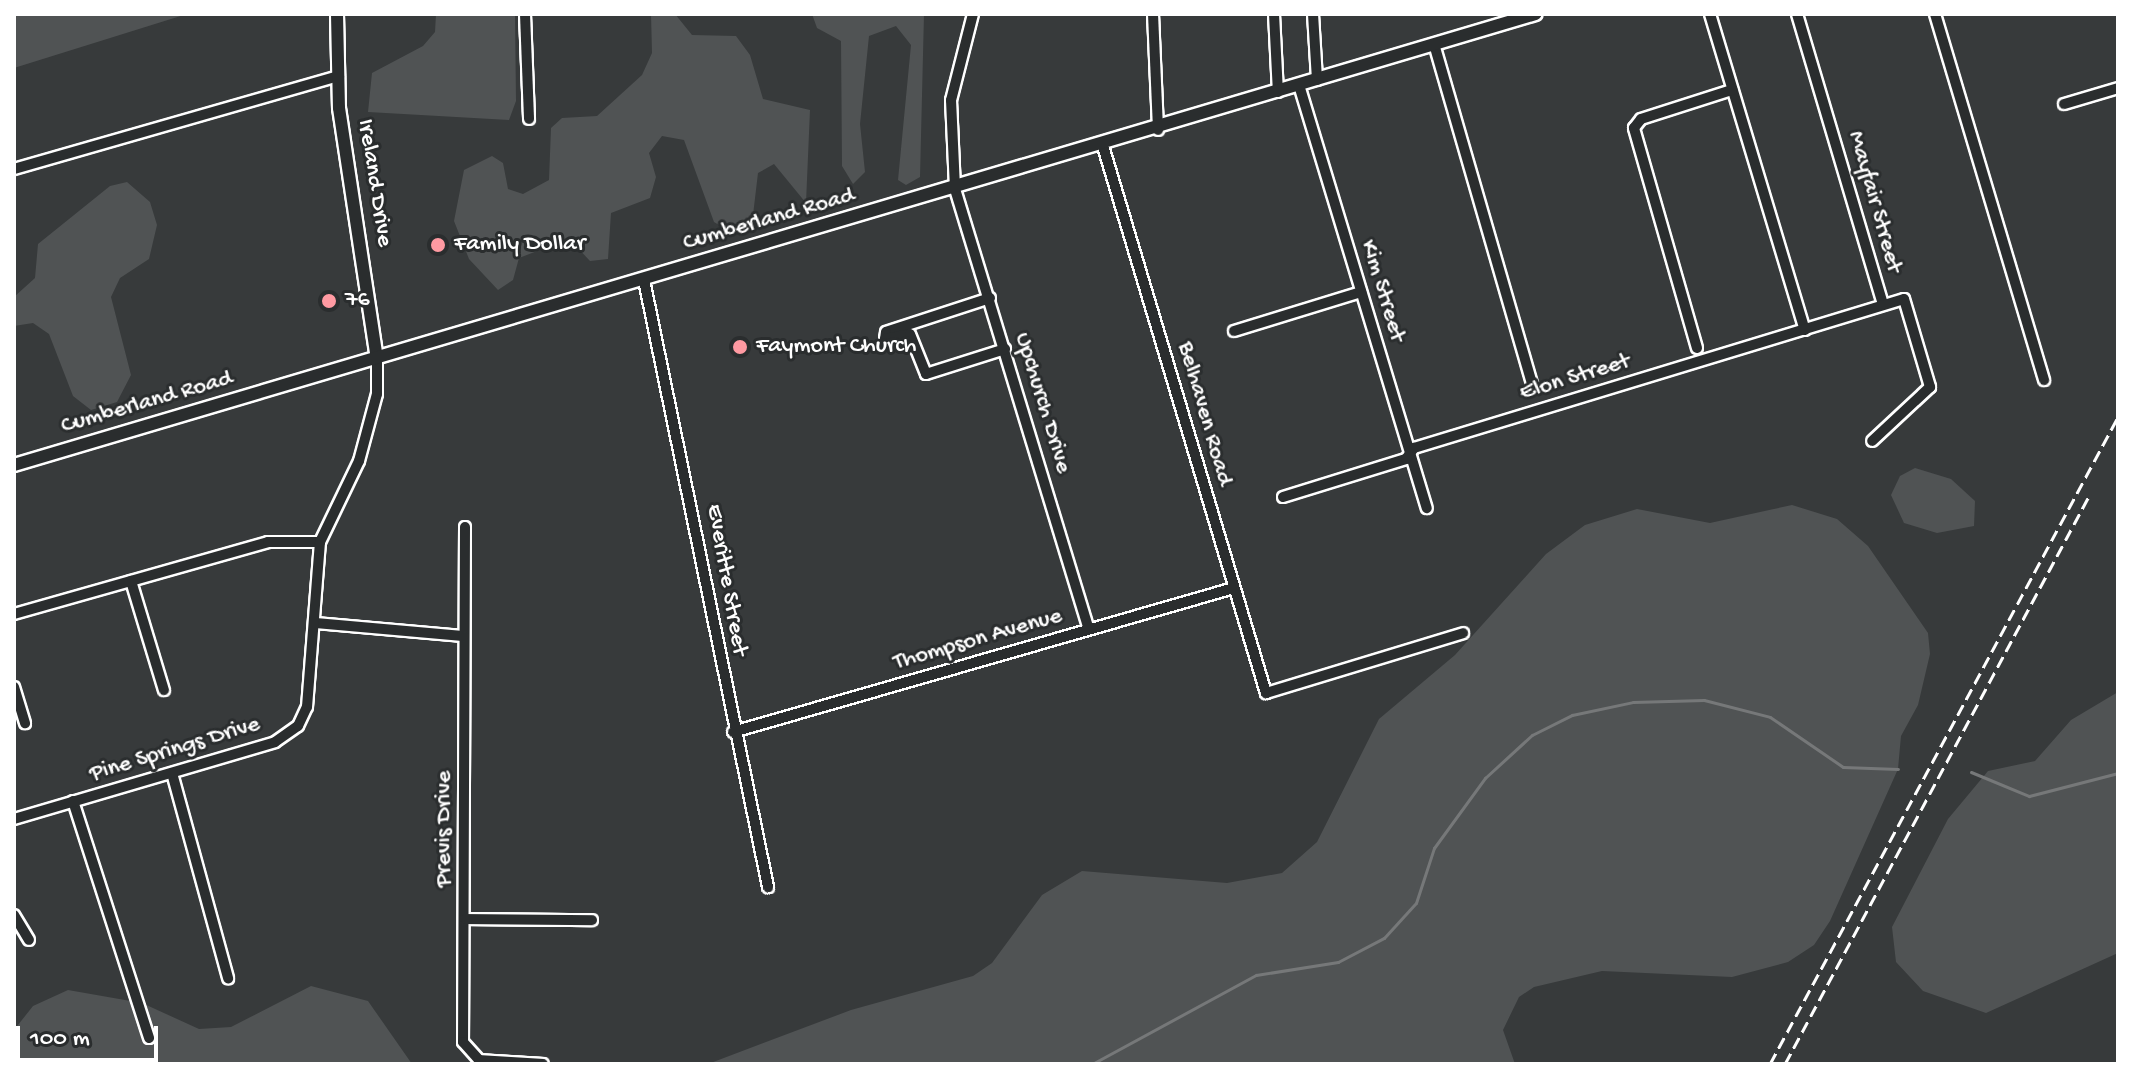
<!DOCTYPE html>
<style>
body{margin:0}
#map{position:relative;width:2132px;height:1078px;overflow:hidden;background:#373a3b;font-family:"Gochi Hand",sans-serif}
div>[style]{position:absolute}
[style*='--x']{left:calc(var(--x)*1px);top:calc(var(--y)*1px);width:calc(var(--w)*1px);rotate:calc(var(--a)*1deg)}
.green>*{inset:0;background:#505354}
.stream>*{height:3px;margin:-1.5px;padding:0 1.5px;transform-origin:1.5px;border-radius:1.5px;background:#767879}
.roads{filter:drop-shadow(2px 0 #fff) drop-shadow(-2px 0 #fff) drop-shadow(0 2px #fff) drop-shadow(0 -2px #fff)}
.minor>*{height:10px;margin:-5px;padding:0 5px;transform-origin:5px;border-radius:5px;background:#2a2d2e}
.major>*{height:12px;margin:-6px;padding:0 6px;transform-origin:6px;border-radius:6px;background:#2a2d2e}
.rail>*{height:3px;margin-top:-1.5px;transform-origin:0;background:repeating-linear-gradient(90deg,#fff 0 12px,transparent 0 18px)}
.dots>*{width:22px;height:22px;translate:-50% -50%;box-sizing:border-box;border:4px solid #2a2d2e;border-radius:50%}
span{translate:-50% -50%;white-space:nowrap;text-align:center;line-height:1.15;-webkit-text-stroke:6px #2a2d2e;paint-order:stroke}
.street-label{font-size:24px;color:#fff}
.poi-label{font-size:24px;color:#fff}
.left{translate:0 -50%;text-align:left}
.frame{position:absolute;inset:0;border:16px solid #fff;pointer-events:none}
.scale{position:absolute;left:16px;top:1026px;width:142px;height:36px;box-sizing:border-box;border:4px solid #fff;border-top:0;padding-left:10px;font-size:24px;line-height:28px;white-space:nowrap;color:#fff;-webkit-text-stroke:6px #2a2d2e;paint-order:stroke}
</style>
<div id="map">
<div class="green">
<i style="clip-path:polygon(14px 14px,187px 14px,14px 68px)"></i>
<i style="clip-path:polygon(436px 14px,515px 14px,516px 101px,509px 120px,368px 112px,372px 73px,423px 46px,435px 32px)"></i>
<i style="clip-path:polygon(651px 14px,675px 14px,692px 35px,736px 36px,750px 55px,763px 99px,810px 110px,806px 203px,774px 164px,758px 173px,753px 215px,742px 228px,724px 228px,714px 222px,684px 140px,662px 136px,649px 153px,656px 177px,650px 198px,611px 213px,608px 259px,590px 261px,575px 245px,558px 243px,519px 258px,513px 280px,498px 290px,469px 259px,454px 221px,464px 170px,492px 156px,503px 163px,508px 189px,523px 194px,549px 180px,551px 128px,562px 118px,597px 116px,642px 75px,652px 53px)"></i>
<i style="clip-path:polygon(812px 14px,924px 14px,920px 177px,906px 185px,898px 180px,911px 45px,896px 26px,869px 36px,860px 124px,865px 172px,853px 184px,842px 166px,841px 41px,817px 28px)"></i>
<i style="clip-path:polygon(127px 182px,150px 202px,157px 225px,149px 259px,120px 278px,111px 297px,131px 375px,117px 402px,91px 410px,73px 396px,49px 334px,33px 323px,14px 326px,14px 297px,35px 278px,38px 244px,110px 186px)"></i>
<i style="clip-path:polygon(1915px 468px,1951px 479px,1975px 501px,1974px 526px,1937px 533px,1904px 523px,1891px 495px,1900px 476px)"></i>
<i style="clip-path:polygon(1792px 505px,1837px 519px,1868px 546px,1928px 633px,1930px 654px,1918px 705px,1901px 736px,1898px 769px,1830px 921px,1814px 945px,1788px 962px,1732px 977px,1602px 971px,1534px 987px,1519px 997px,1503px 1030px,1515px 1064px,708px 1064px,851px 1010px,973px 976px,992px 963px,1042px 895px,1082px 871px,1227px 883px,1282px 873px,1317px 842px,1379px 719px,1455px 655px,1546px 554px,1585px 525px,1637px 509px,1710px 523px)"></i>
<i style="clip-path:polygon(2118px 692px,2118px 953px,1986px 1013px,1923px 991px,1896px 962px,1892px 927px,1948px 819px,1988px 771px,2035px 761px,2071px 720px)"></i>
<i style="clip-path:polygon(311px 986px,368px 1001px,412px 1064px,14px 1064px,14px 1030px,33px 1006px,68px 990px,142px 1003px,199px 1029px,231px 1027px)"></i>
</div>
<div class="stream">
<i style="--x:1971;--y:772;--w:63;--a:22.5"></i>
<i style="--x:2029;--y:796;--w:92;--a:-14.5"></i>
<i style="--x:1092;--y:1064;--w:187;--a:-28.5"></i>
<i style="--x:1256;--y:975;--w:83;--a:-9"></i>
<i style="--x:1338;--y:962;--w:52;--a:-27.6"></i>
<i style="--x:1384;--y:938;--w:47;--a:-47.6"></i>
<i style="--x:1416;--y:903;--w:58;--a:-71.9"></i>
<i style="--x:1434;--y:848;--w:87;--a:-53.9"></i>
<i style="--x:1485;--y:778;--w:64;--a:-42.5"></i>
<i style="--x:1532;--y:735;--w:45;--a:-26.6"></i>
<i style="--x:1572;--y:715;--w:62;--a:-12"></i>
<i style="--x:1633;--y:702;--w:71;--a:-1.6"></i>
<i style="--x:1704;--y:700;--w:68;--a:14.4"></i>
<i style="--x:1770;--y:717;--w:88;--a:34.4"></i>
<i style="--x:1843;--y:767;--w:55;--a:2.1"></i>
</div>
<div class="roads">
<div class="minor">
<i style="--x:525;--y:14;--w:105;--a:87.8"></i>
<i style="--x:973;--y:14;--w:89;--a:104.3"></i>
<i style="--x:951;--y:100;--w:89;--a:87.4"></i>
<i style="--x:955;--y:189;--w:460;--a:73.1"></i>
<i style="--x:1153;--y:14;--w:116;--a:87.5"></i>
<i style="--x:1274;--y:14;--w:78;--a:87.1"></i>
<i style="--x:1313;--y:14;--w:66;--a:86.5"></i>
<i style="--x:1710;--y:14;--w:330;--a:73.3"></i>
<i style="--x:1797;--y:14;--w:303;--a:73.5"></i>
<i style="--x:1935;--y:14;--w:382;--a:73.4"></i>
<i style="--x:1434;--y:44;--w:356;--a:73.9"></i>
<i style="--x:1299;--y:85;--w:442;--a:73.2"></i>
<i style="--x:2064;--y:104;--w:56;--a:-16.5"></i>
<i style="--x:1103;--y:146;--w:571;--a:73.41"></i>
<i style="--x:1266;--y:693;--w:206;--a:-16.9"></i>
<i style="--x:14;--y:169;--w:338;--a:-16"></i>
<i style="--x:644;--y:280;--w:620;--a:78.45"></i>
<i style="--x:990;--y:298;--w:109;--a:161.9"></i>
<i style="--x:886;--y:332;--w:7;--a:98"></i>
<i style="--x:885;--y:339;--w:25;--a:-11"></i>
<i style="--x:910;--y:334;--w:43;--a:68.2"></i>
<i style="--x:926;--y:374;--w:83;--a:-17.6"></i>
<i style="--x:1234;--y:331;--w:133;--a:-17.1"></i>
<i style="--x:1697;--y:348;--w:229;--a:-106"></i>
<i style="--x:1634;--y:128;--w:11;--a:-52"></i>
<i style="--x:1641;--y:119;--w:96;--a:-17.7"></i>
<i style="--x:1283;--y:497;--w:129;--a:-17.2"></i>
<i style="--x:1406;--y:459;--w:14;--a:-54"></i>
<i style="--x:1414;--y:448;--w:512;--a:-16.91"></i>
<i style="--x:1904;--y:299;--w:92;--a:73.5"></i>
<i style="--x:1930;--y:387;--w:79;--a:137"></i>
<i style="--x:465;--y:527;--w:515;--a:90.22"></i>
<i style="--x:463;--y:1042;--w:24;--a:48"></i>
<i style="--x:479;--y:1060;--w:64;--a:3.6"></i>
<i style="--x:131;--y:581;--w:114;--a:73.2"></i>
<i style="--x:14;--y:614;--w:264;--a:-15.8"></i>
<i style="--x:268;--y:542;--w:52;--a:0"></i>
<i style="--x:315;--y:623;--w:149;--a:5"></i>
<i style="--x:14;--y:687;--w:38;--a:73"></i>
<i style="--x:733;--y:732;--w:521;--a:-16.04"></i>
<i style="--x:172;--y:773;--w:213;--a:74.7"></i>
<i style="--x:73;--y:801;--w:249;--a:72.2"></i>
<i style="--x:14;--y:819;--w:272;--a:-16.4"></i>
<i style="--x:275;--y:742;--w:28;--a:-35"></i>
<i style="--x:298;--y:726;--w:21;--a:-65"></i>
<i style="--x:307;--y:707;--w:166;--a:-85.5"></i>
<i style="--x:320;--y:542;--w:90;--a:-64.3"></i>
<i style="--x:359;--y:461;--w:69;--a:-75"></i>
<i style="--x:377;--y:394;--w:36;--a:-90"></i>
<i style="--x:14;--y:915;--w:29;--a:59"></i>
<i style="--x:465;--y:919;--w:127;--a:0.5"></i>
</div>
<div class="major">
<i style="--x:337;--y:14;--w:94;--a:88.8"></i>
<i style="--x:339;--y:108;--w:253;--a:81.4"></i>
<i style="--x:14;--y:465;--w:1587;--a:-16.51"></i>
</div>
</div>
<div class="rail">
<i style="--x:1770;--y:1064;--w:735;--a:-61.73"></i>
<i style="--x:1785;--y:1064;--w:644;--a:-61.84"></i>
</div>
<div class="dots">
<i style="left:438px;top:245px;background:#ff9aa2"></i>
<i style="left:329px;top:301px;background:#ff9aa2"></i>
<i style="left:740px;top:347px;background:#ff9aa2"></i>
</div>
<div class="street-label">
<span style="left:374px;top:183px;rotate:81deg">Ireland Drive</span>
<span style="left:1874px;top:202px;rotate:74deg">Mayfair Street</span>
<span style="left:769px;top:220px;rotate:-16deg">Cumberland Road</span>
<span style="left:1382px;top:291px;rotate:73deg">Kim Street</span>
<span style="left:1575px;top:378px;rotate:-17deg">Elon Street</span>
<span style="left:147px;top:403px;rotate:-16deg">Cumberland Road</span>
<span style="left:1042px;top:403px;rotate:73deg">Upchurch Drive</span>
<span style="left:1204px;top:414px;rotate:74deg">Belhaven Road</span>
<span style="left:726px;top:580px;rotate:80deg">Everitte Street</span>
<span style="left:978px;top:640px;rotate:-16deg">Thompson Avenue</span>
<span style="left:175px;top:750px;rotate:-17deg">Pine Springs Drive</span>
<span style="left:445px;top:829px;rotate:-90deg">Previs Drive</span>
</div>
<div class="poi-label">
<span class="left" style="left:454px;top:245px">Family Dollar</span>
<span class="left" style="left:345px;top:301px">76</span>
<span class="left" style="left:756px;top:347px">Faymont Church</span>
</div>
<div class="frame"></div>
<div class="scale">100 m</div>
</div>
